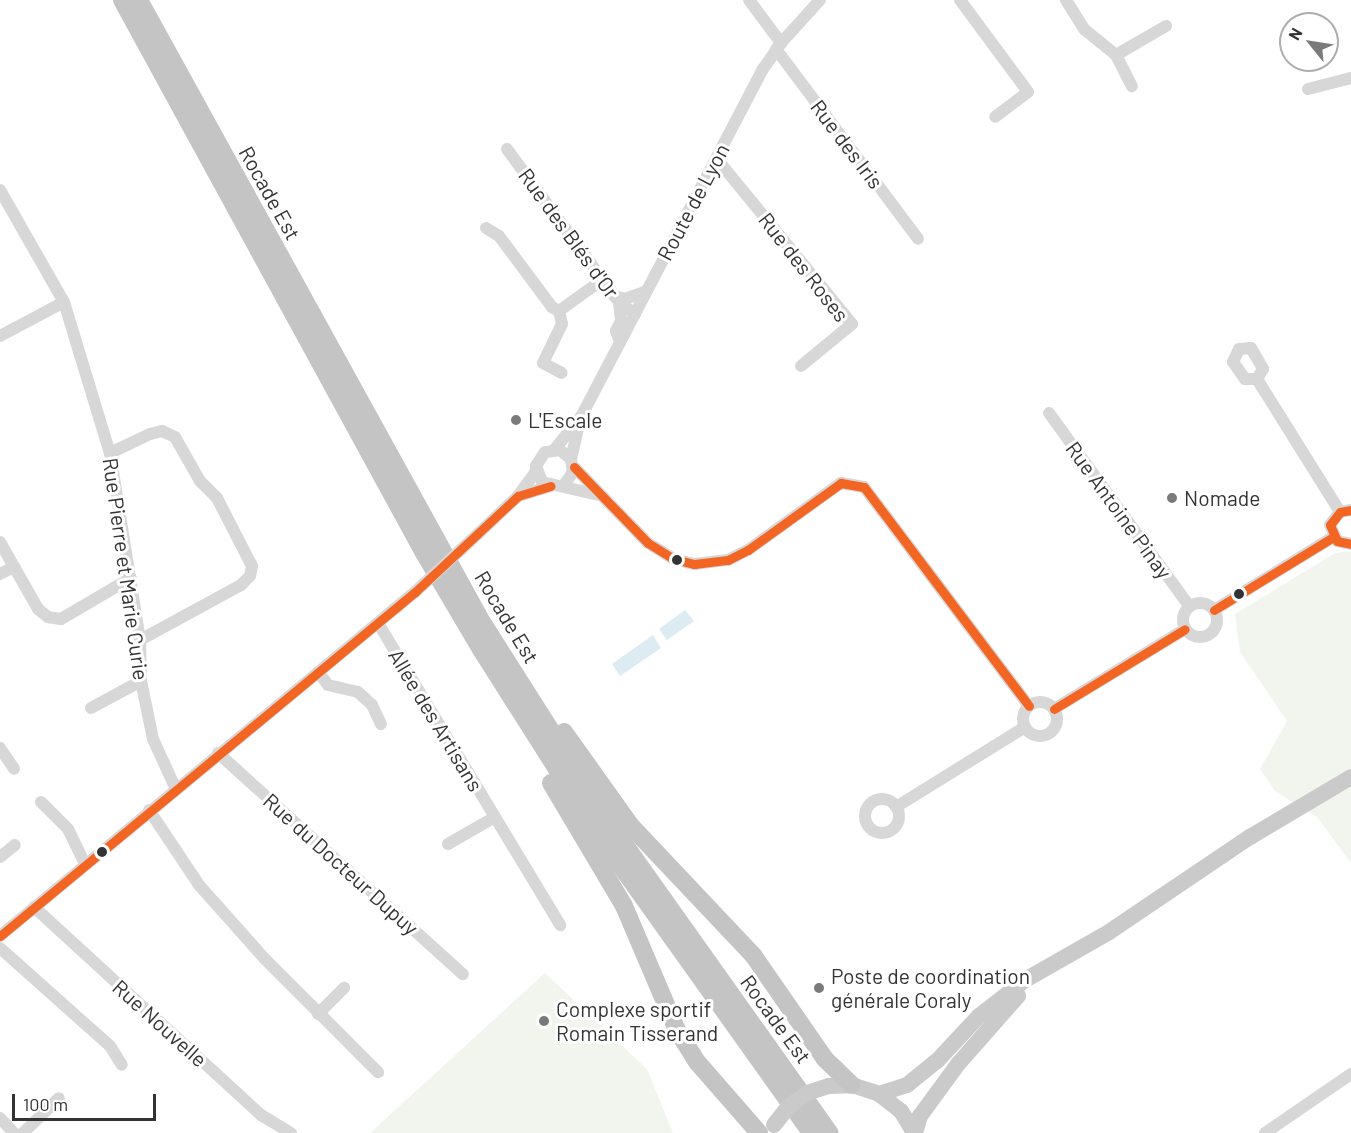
<!DOCTYPE html>
<meta charset="utf-8">
<style>
body{margin:0}
#map{position:relative;width:1351px;height:1133px;overflow:hidden;background:#fff;font-family:Barlow,sans-serif}
div>[style]{position:absolute}
[style*='--x']{left:calc(var(--x)*1px);top:calc(var(--y)*1px);width:calc(var(--w)*1px);rotate:calc(var(--a)*1deg)}
.green>*{inset:0;background:#f1f5ed}
.water>*{inset:0;background:#ddebf3}
.minor>*{height:12px;margin:-6px;padding:0 6px;transform-origin:6px;border-radius:6px;background:#d7d7d7}
.minor>.ring{margin:-6px;padding:0;box-sizing:content-box;background:none;border:12px solid #d7d7d7;border-radius:50%}
.major>*{height:16px;margin:-8px;padding:0 8px;transform-origin:8px;border-radius:8px;background:#cacaca}
.highway>*{height:18px;margin:-9px;padding:0 9px;transform-origin:9px;border-radius:9px;background:#c4c4c4}
.minor-bridge>*{height:12px;margin:-6px;padding:0 6px;transform-origin:6px;border-radius:6px;background:#d7d7d7}
.major-bridge>*{height:16px;margin:-8px;padding:0 8px;transform-origin:8px;border-radius:8px;background:#cacaca}
.bus-1>*{height:9px;margin:-4.5px;padding:0 4.5px;transform-origin:4.5px;border-radius:4.5px;background:#f26522}
.dots>*{width:16px;height:16px;translate:-50% -50%;box-sizing:border-box;border:3px solid #fff;border-radius:50%}
span{translate:-50% -50%;white-space:nowrap;text-align:center;line-height:1.15;-webkit-text-stroke:6px #fff;paint-order:stroke}
.street-label{font-size:21px;color:#333}
.poi-label{font-size:21px;color:#333}
.left{translate:0 -50%;text-align:left}
.north{position:absolute;left:1279px;top:12px;width:60px;height:60px;box-sizing:border-box;background:#fff;border:2px solid #adadad;border-radius:50%;rotate:300deg;font-size:16px;font-weight:700;line-height:24px;text-align:center;color:#333}
.north::after{content:'';display:block;margin:auto;width:21px;height:27px;background:#7a7a7a;clip-path:polygon(50% 0,100% 100%,50% 72%,0 100%)}
.scale{position:absolute;left:12px;top:1094px;width:144px;height:27px;box-sizing:border-box;border:3px solid #333;border-top:0;padding-left:8px;font-size:18px;line-height:21px;white-space:nowrap;color:#333;-webkit-text-stroke:4px #fff;paint-order:stroke}
</style>
<div id="map">
<div class="green">
<i style="clip-path:polygon(1351px 551px,1351px 863px,1317px 817px,1275px 791px,1260px 769px,1287px 721px,1240px 652px,1235px 614px,1335px 553px)"></i>
<i style="clip-path:polygon(545px 973px,647px 1069px,673px 1133px,370px 1133px)"></i>
</div>
<div class="water">
<i style="clip-path:polygon(685px 610px,694px 621px,667px 640px,659px 629px)"></i>
<i style="clip-path:polygon(653px 635px,661px 648px,620px 676px,612px 664px)"></i>
</div>
<div class="minor">
<i style="--x:749;--y:0;--w:54;--a:53.3"></i>
<i style="--x:960;--y:0;--w:114;--a:53.5"></i>
<i style="--x:1028;--y:92;--w:41;--a:142.9"></i>
<i style="--x:1066;--y:0;--w:34;--a:58"></i>
<i style="--x:1084;--y:29;--w:41;--a:39.1"></i>
<i style="--x:1116;--y:55;--w:35;--a:63"></i>
<i style="--x:776;--y:49;--w:237;--a:53.2"></i>
<i style="--x:1116;--y:55;--w:58;--a:-30.1"></i>
<i style="--x:1308;--y:89;--w:44;--a:-14.3"></i>
<i style="--x:507;--y:149;--w:190;--a:53.8"></i>
<i style="--x:619;--y:302;--w:20;--a:37"></i>
<i style="--x:717;--y:159;--w:213;--a:50.7"></i>
<i style="--x:852;--y:324;--w:66;--a:140.5"></i>
<i style="--x:0;--y:190;--w:129;--a:60.3"></i>
<i style="--x:64;--y:302;--w:158;--a:73.1"></i>
<i style="--x:110;--y:453;--w:189;--a:80.9"></i>
<i style="--x:140;--y:640;--w:41;--a:88.6"></i>
<i style="--x:141;--y:681;--w:59;--a:78.3"></i>
<i style="--x:153;--y:739;--w:53;--a:65.4"></i>
<i style="--x:486;--y:228;--w:15;--a:32"></i>
<i style="--x:499;--y:236;--w:89;--a:53.3"></i>
<i style="--x:552;--y:307;--w:8;--a:30"></i>
<i style="--x:559;--y:311;--w:53;--a:-35.8"></i>
<i style="--x:614;--y:296;--w:11;--a:15"></i>
<i style="--x:625;--y:299;--w:23;--a:-20"></i>
<i style="--x:619;--y:302;--w:19;--a:84"></i>
<i style="--x:621;--y:321;--w:11;--a:117"></i>
<i style="--x:616;--y:331;--w:12;--a:70"></i>
<i style="--x:559;--y:311;--w:13;--a:77"></i>
<i style="--x:562;--y:324;--w:43;--a:116"></i>
<i style="--x:543;--y:363;--w:21;--a:28"></i>
<i style="--x:0;--y:336;--w:72;--a:-28"></i>
<i style="--x:1257;--y:379;--w:12;--a:180"></i>
<i style="--x:1245;--y:379;--w:21;--a:-125"></i>
<i style="--x:1233;--y:362;--w:14;--a:-65"></i>
<i style="--x:1239;--y:349;--w:12;--a:-5"></i>
<i style="--x:1251;--y:348;--w:24;--a:60"></i>
<i style="--x:1263;--y:369;--w:12;--a:121"></i>
<i style="--x:1257;--y:379;--w:157;--a:58"></i>
<i style="--x:1049;--y:413;--w:238;--a:54"></i>
<i style="--x:555;--y:449;--w:43;--a:-51.5"></i>
<i style="--x:582;--y:415;--w:390;--a:-62.4"></i>
<i style="--x:763;--y:69;--w:32;--a:-55"></i>
<i style="--x:781;--y:43;--w:58;--a:-47.8"></i>
<i style="--x:110;--y:453;--w:44;--a:-25.4"></i>
<i style="--x:150;--y:434;--w:12;--a:-14"></i>
<i style="--x:162;--y:431;--w:14;--a:25"></i>
<i style="--x:175;--y:437;--w:51;--a:60.4"></i>
<i style="--x:200;--y:481;--w:24;--a:45"></i>
<i style="--x:217;--y:498;--w:76;--a:62.8"></i>
<i style="--x:252;--y:566;--w:10;--a:101"></i>
<i style="--x:250;--y:576;--w:13;--a:135"></i>
<i style="--x:241;--y:585;--w:115;--a:151.4"></i>
<i style="--x:571;--y:459;--w:35;--a:-77"></i>
<i style="--x:574;--y:467;--w:106;--a:45.8"></i>
<i style="--x:648;--y:543;--w:31;--a:32"></i>
<i style="--x:674;--y:559;--w:21;--a:14"></i>
<i style="--x:694;--y:564;--w:34;--a:-7"></i>
<i style="--x:728;--y:560;--w:22;--a:-27"></i>
<i style="--x:748;--y:550;--w:115;--a:-35.8"></i>
<i style="--x:841;--y:483;--w:23;--a:10"></i>
<i style="--x:864;--y:487;--w:274;--a:53"></i>
<i style="--x:564;--y:485;--w:16;--a:-55"></i>
<i style="--x:573;--y:472;--w:13;--a:-99"></i>
<i style="--x:571;--y:459;--w:14;--a:-141"></i>
<i style="--x:560;--y:450;--w:15;--a:172"></i>
<i style="--x:545;--y:452;--w:17;--a:123"></i>
<i style="--x:536;--y:466;--w:17;--a:69"></i>
<i style="--x:542;--y:482;--w:58;--a:12.8"></i>
<i style="--x:518;--y:496;--w:34;--a:-17"></i>
<i style="--x:1351;--y:510;--w:11;--a:170"></i>
<i style="--x:1340;--y:512;--w:16;--a:128"></i>
<i style="--x:1330;--y:525;--w:17;--a:66"></i>
<i style="--x:1337;--y:541;--w:14;--a:12"></i>
<i style="--x:479;--y:533;--w:54;--a:-43.5"></i>
<i style="--x:518;--y:496;--w:31;--a:-54"></i>
<i style="--x:0;--y:542;--w:77;--a:60.4"></i>
<i style="--x:38;--y:609;--w:13;--a:39"></i>
<i style="--x:48;--y:617;--w:13;--a:9"></i>
<i style="--x:61;--y:619;--w:81;--a:-30.4"></i>
<i style="--x:0;--y:574;--w:16;--a:-27"></i>
<i class="ring" style="left:1183px;top:603px;width:22px;height:22px"></i>
<i style="--x:1214;--y:610;--w:140;--a:-31.5"></i>
<i style="--x:378;--y:623;--w:353;--a:58.9"></i>
<i style="--x:318;--y:672;--w:16;--a:52"></i>
<i style="--x:328;--y:685;--w:31;--a:13"></i>
<i style="--x:358;--y:692;--w:19;--a:43"></i>
<i style="--x:372;--y:705;--w:21;--a:65"></i>
<i class="ring" style="left:1023px;top:702px;width:22px;height:22px"></i>
<i style="--x:91;--y:708;--w:57;--a:-28.4"></i>
<i style="--x:1054;--y:709;--w:153;--a:-31.4"></i>
<i style="--x:0;--y:748;--w:25;--a:56"></i>
<i style="--x:218;--y:753;--w:330;--a:42.1"></i>
<i class="ring" style="left:865px;top:799px;width:22px;height:22px"></i>
<i style="--x:41;--y:802;--w:38;--a:45"></i>
<i style="--x:68;--y:829;--w:39;--a:64"></i>
<i style="--x:896;--y:807;--w:152;--a:-31.8"></i>
<i style="--x:149;--y:810;--w:90;--a:56.3"></i>
<i style="--x:199;--y:885;--w:99;--a:48.3"></i>
<i style="--x:265;--y:959;--w:160;--a:45"></i>
<i style="--x:448;--y:844;--w:54;--a:-29.9"></i>
<i style="--x:0;--y:857;--w:19;--a:-39"></i>
<i style="--x:34;--y:907;--w:308;--a:42.5"></i>
<i style="--x:261;--y:1115;--w:35;--a:31"></i>
<i style="--x:0;--y:936;--w:539;--a:-39.66"></i>
<i style="--x:0;--y:948;--w:147;--a:41.7"></i>
<i style="--x:110;--y:1046;--w:22;--a:58"></i>
<i style="--x:318;--y:1014;--w:37;--a:-45"></i>
<i style="--x:0;--y:1118;--w:21;--a:47"></i>
<i style="--x:23;--y:1133;--w:50;--a:-44.2"></i>
<i style="--x:1265;--y:1133;--w:104;--a:-34.5"></i>
</div>
<div class="major">
<i style="--x:829;--y:1086;--w:23;--a:-2"></i>
<i style="--x:852;--y:1085;--w:28;--a:18"></i>
<i style="--x:879;--y:1094;--w:28;--a:38"></i>
<i style="--x:901;--y:1111;--w:26;--a:59"></i>
<i style="--x:879;--y:1094;--w:29;--a:-18"></i>
<i style="--x:907;--y:1085;--w:38;--a:-39"></i>
<i style="--x:937;--y:1061;--w:62;--a:-47"></i>
<i style="--x:979;--y:1016;--w:58;--a:-38"></i>
<i style="--x:1025;--y:980;--w:97;--a:-29.7"></i>
<i style="--x:1109;--y:932;--w:170;--a:-34"></i>
<i style="--x:1250;--y:837;--w:117;--a:-30.7"></i>
<i style="--x:915;--y:1133;--w:18;--a:-74"></i>
<i style="--x:920;--y:1116;--w:64;--a:-53.8"></i>
<i style="--x:958;--y:1064;--w:91;--a:-48.6"></i>
</div>
<div class="highway">
<i style="--x:122;--y:0;--w:630;--a:61.36"></i>
<i style="--x:424;--y:553;--w:114;--a:59.4"></i>
<i style="--x:482;--y:651;--w:217;--a:57.6"></i>
<i style="--x:598;--y:834;--w:367;--a:54.5"></i>
<i style="--x:139;--y:0;--w:710;--a:61.13"></i>
<i style="--x:482;--y:622;--w:239;--a:57.6"></i>
<i style="--x:610;--y:824;--w:379;--a:54.6"></i>
<i style="--x:564;--y:732;--w:115;--a:54.5"></i>
<i style="--x:631;--y:826;--w:178;--a:46.6"></i>
<i style="--x:753;--y:955;--w:126;--a:55.3"></i>
<i style="--x:825;--y:1059;--w:37;--a:44"></i>
<i style="--x:551;--y:783;--w:143;--a:59.3"></i>
<i style="--x:624;--y:906;--w:135;--a:66.9"></i>
<i style="--x:677;--y:1030;--w:39;--a:58"></i>
<i style="--x:698;--y:1063;--w:93;--a:48.9"></i>
</div>
<div class="minor-bridge">
<i style="--x:415;--y:592;--w:87;--a:-42.7"></i>
</div>
<div class="major-bridge">
<i style="--x:774;--y:1125;--w:23;--a:-52"></i>
<i style="--x:788;--y:1107;--w:24;--a:-36"></i>
<i style="--x:807;--y:1093;--w:23;--a:-18"></i>
</div>
<div class="bus-1">
<i style="--x:574;--y:467;--w:106;--a:45.8"></i>
<i style="--x:648;--y:543;--w:31;--a:32"></i>
<i style="--x:674;--y:559;--w:21;--a:14"></i>
<i style="--x:694;--y:564;--w:34;--a:-7"></i>
<i style="--x:728;--y:560;--w:22;--a:-27"></i>
<i style="--x:748;--y:550;--w:115;--a:-35.8"></i>
<i style="--x:841;--y:483;--w:23;--a:10"></i>
<i style="--x:864;--y:487;--w:274;--a:53"></i>
<i style="--x:1351;--y:510;--w:11;--a:170"></i>
<i style="--x:1340;--y:512;--w:16;--a:128"></i>
<i style="--x:1330;--y:525;--w:17;--a:66"></i>
<i style="--x:1337;--y:541;--w:14;--a:12"></i>
<i style="--x:1214;--y:610;--w:140;--a:-31.5"></i>
<i style="--x:1054;--y:709;--w:153;--a:-31.4"></i>
<i style="--x:0;--y:936;--w:539;--a:-39.66"></i>
<i style="--x:415;--y:592;--w:141;--a:-43"></i>
<i style="--x:518;--y:496;--w:34;--a:-17"></i>
</div>
<div class="dots">
<i style="left:516px;top:420px;background:#7a7a7a"></i>
<i style="left:1172px;top:498px;background:#7a7a7a"></i>
<i style="left:677px;top:560px;background:#333"></i>
<i style="left:1239px;top:594px;background:#333"></i>
<i style="left:102px;top:852px;background:#333"></i>
<i style="left:819px;top:988px;background:#7a7a7a"></i>
<i style="left:544px;top:1021px;background:#7a7a7a"></i>
</div>
<div class="street-label">
<span style="left:847px;top:144px;rotate:53deg">Rue des Iris</span>
<span style="left:270px;top:193px;rotate:61deg">Rocade Est</span>
<span style="left:693px;top:202px;rotate:-62deg">Route de Lyon</span>
<span style="left:569px;top:233px;rotate:54deg">Rue des Blés d'Or</span>
<span style="left:804px;top:267px;rotate:52deg">Rue des Roses</span>
<span style="left:1119px;top:510px;rotate:54deg">Rue Antoine Pinay</span>
<span style="left:126px;top:569px;rotate:82deg">Rue Pierre et Marie Curie</span>
<span style="left:507px;top:617px;rotate:59deg">Rocade Est</span>
<span style="left:436px;top:720px;rotate:59deg">Allée des Artisans</span>
<span style="left:341px;top:864px;rotate:42deg">Rue du Docteur Dupuy</span>
<span style="left:776px;top:1019px;rotate:54deg">Rocade Est</span>
<span style="left:160px;top:1023px;rotate:42deg">Rue Nouvelle</span>
</div>
<div class="poi-label">
<span class="left" style="left:528px;top:420px">L'Escale</span>
<span class="left" style="left:1184px;top:498px">Nomade</span>
<span class="left" style="left:831px;top:988px">Poste de coordination<br>générale Coraly</span>
<span class="left" style="left:556px;top:1021px">Complexe sportif<br>Romain Tisserand</span>
</div>
<div class="north">N</div>
<div class="scale">100 m</div>
</div>
